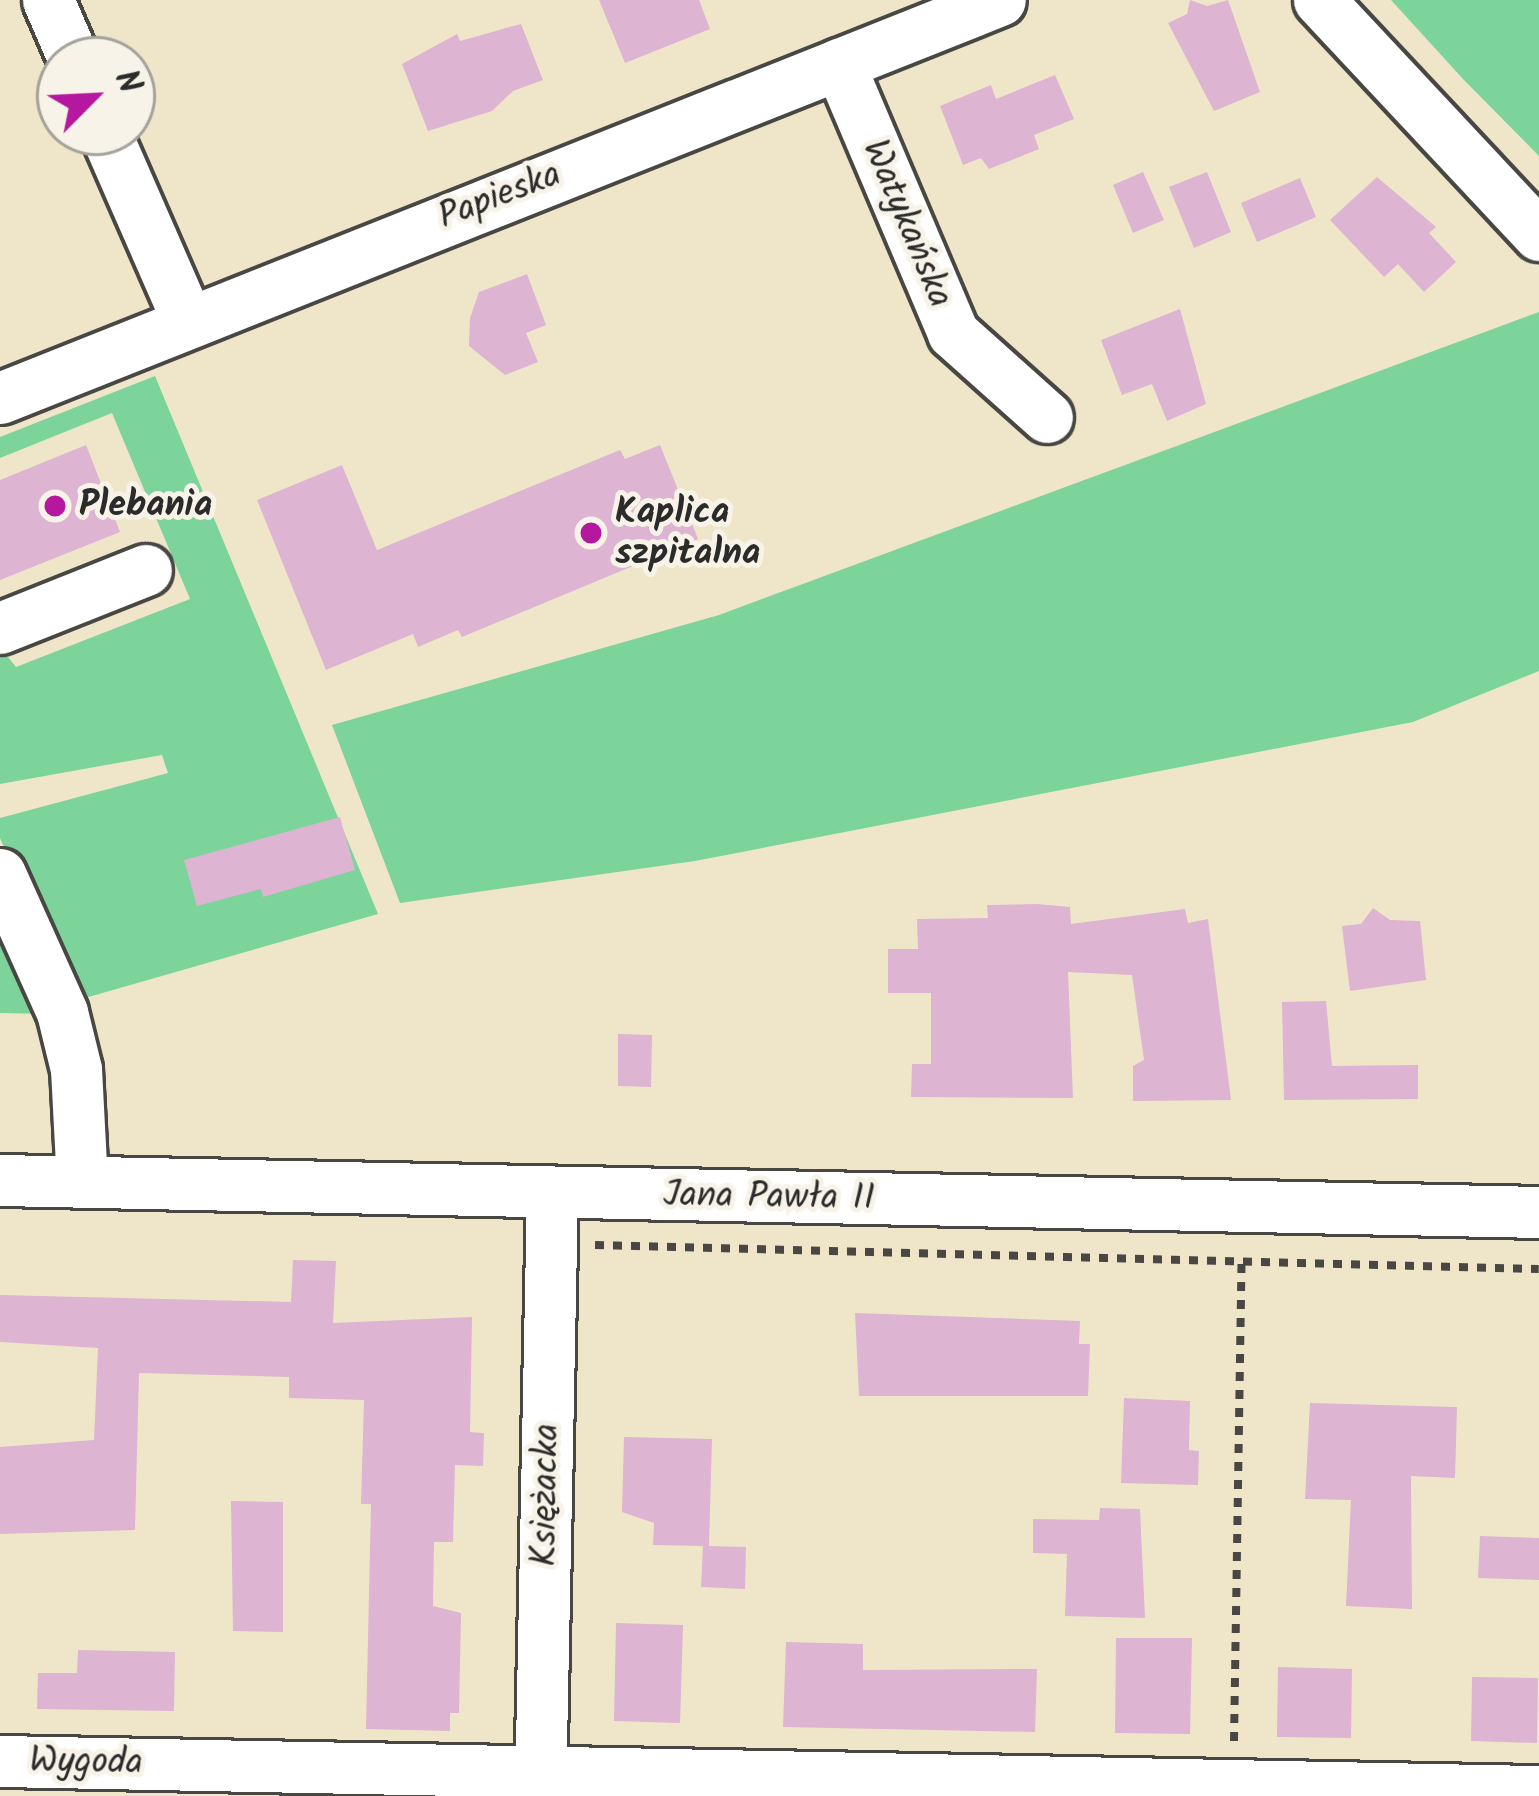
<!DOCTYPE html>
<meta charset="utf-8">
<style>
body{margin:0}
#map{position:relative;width:1539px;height:1796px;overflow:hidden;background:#efe6ca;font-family:Kalam,sans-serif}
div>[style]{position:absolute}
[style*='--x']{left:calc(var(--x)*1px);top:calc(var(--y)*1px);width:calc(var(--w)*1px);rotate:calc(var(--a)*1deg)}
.green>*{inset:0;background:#7cd49a}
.building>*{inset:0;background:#ddb4d1}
.path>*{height:8px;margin-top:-4px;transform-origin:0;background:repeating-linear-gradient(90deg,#484743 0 9px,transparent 0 18px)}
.roads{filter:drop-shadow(3px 0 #484743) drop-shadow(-3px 0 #484743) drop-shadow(0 3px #484743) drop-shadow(0 -3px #484743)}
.minor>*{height:51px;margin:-25.5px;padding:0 25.5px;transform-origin:25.5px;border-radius:25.5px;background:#fff}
.dots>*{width:33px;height:33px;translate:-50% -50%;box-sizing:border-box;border:6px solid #f7f3e8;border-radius:50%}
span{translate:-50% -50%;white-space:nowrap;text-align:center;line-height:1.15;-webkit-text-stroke:10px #f7f3e8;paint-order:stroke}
.street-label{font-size:36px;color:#2b2b2b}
.poi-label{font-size:36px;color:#2b2b2b;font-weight:700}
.left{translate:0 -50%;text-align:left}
.north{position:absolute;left:36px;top:36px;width:120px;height:120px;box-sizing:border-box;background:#f7f3e8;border:3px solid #a5a39c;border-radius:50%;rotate:66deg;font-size:33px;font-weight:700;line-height:48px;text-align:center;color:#2b2b2b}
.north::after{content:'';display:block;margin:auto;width:42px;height:54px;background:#b5179e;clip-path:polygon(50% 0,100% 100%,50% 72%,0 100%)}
</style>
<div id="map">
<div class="green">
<i style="clip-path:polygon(1391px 0,1539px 0,1539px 156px,1463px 79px)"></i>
<i style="clip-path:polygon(1539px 312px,1539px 671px,1413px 722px,695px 861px,400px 903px,332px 725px,719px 615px)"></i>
<i style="clip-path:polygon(155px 376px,378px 914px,71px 1002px,0 838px,0 818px,168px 773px,162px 755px,0 784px,0 647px,16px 667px,190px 599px,112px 413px,0 458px,0 437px)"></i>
<i style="clip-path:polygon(0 903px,49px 1014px,0 1013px)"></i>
</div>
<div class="building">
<i style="clip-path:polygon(599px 0,699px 0,710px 29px,625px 63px)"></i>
<i style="clip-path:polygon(1190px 0,1207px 6px,1228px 0,1260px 92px,1214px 111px,1168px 23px,1187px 14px)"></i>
<i style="clip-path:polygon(521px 24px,543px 80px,513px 91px,492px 111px,428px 131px,402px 64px,457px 34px,460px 41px)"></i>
<i style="clip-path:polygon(1055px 75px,1074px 119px,1034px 135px,1039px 149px,989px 169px,981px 158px,963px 165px,940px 106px,991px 85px,996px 99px)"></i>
<i style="clip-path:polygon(1143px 172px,1164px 220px,1133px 233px,1113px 185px)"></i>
<i style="clip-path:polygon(1207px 172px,1231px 232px,1194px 248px,1169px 187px)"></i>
<i style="clip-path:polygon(1377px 177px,1436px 227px,1429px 233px,1456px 262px,1424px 292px,1398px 264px,1384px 277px,1330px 220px)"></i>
<i style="clip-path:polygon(1300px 178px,1316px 217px,1257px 242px,1241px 203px)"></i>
<i style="clip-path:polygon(527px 274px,546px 325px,526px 333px,538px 362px,505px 375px,469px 346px,470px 318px,479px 292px)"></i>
<i style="clip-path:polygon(1180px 309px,1206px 404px,1167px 421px,1152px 384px,1122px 395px,1101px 340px)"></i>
<i style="clip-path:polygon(86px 445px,120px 532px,0 580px,0 480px)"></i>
<i style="clip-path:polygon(660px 445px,698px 539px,462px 637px,458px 630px,418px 647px,413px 634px,326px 670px,257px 500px,342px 465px,377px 550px,620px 450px,625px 459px)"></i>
<i style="clip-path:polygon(340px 817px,355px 870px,263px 897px,261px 889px,197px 906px,184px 860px)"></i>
<i style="clip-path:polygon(1037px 904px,1070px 907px,1071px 924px,1185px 909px,1188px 923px,1208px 919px,1231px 1100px,1133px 1101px,1133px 1066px,1144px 1060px,1132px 975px,1068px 972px,1073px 1098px,911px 1097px,912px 1064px,931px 1064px,931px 993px,888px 993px,888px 949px,918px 949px,917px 919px,988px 918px,987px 905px)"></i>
<i style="clip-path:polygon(1373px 908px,1390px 920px,1420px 921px,1426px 980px,1350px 991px,1342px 926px,1361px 924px)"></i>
<i style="clip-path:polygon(1326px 1001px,1332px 1066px,1418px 1065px,1418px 1099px,1284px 1100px,1282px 1002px)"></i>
<i style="clip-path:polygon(618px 1034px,652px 1035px,651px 1087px,618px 1086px)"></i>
<i style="clip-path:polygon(293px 1260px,336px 1261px,333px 1323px,472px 1317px,470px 1432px,484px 1433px,483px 1466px,455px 1465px,453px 1542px,434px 1542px,433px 1606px,461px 1613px,459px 1713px,450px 1713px,450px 1731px,366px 1729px,371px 1504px,361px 1504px,364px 1400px,289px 1398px,289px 1377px,139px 1373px,135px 1530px,0 1534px,0 1447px,94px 1440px,98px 1348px,0 1342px,0 1295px,291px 1302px)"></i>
<i style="clip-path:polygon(855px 1313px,1080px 1321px,1079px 1344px,1090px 1344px,1088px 1396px,859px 1396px)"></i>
<i style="clip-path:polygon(1124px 1398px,1190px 1401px,1189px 1450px,1199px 1451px,1198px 1485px,1121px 1483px)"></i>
<i style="clip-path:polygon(1310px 1403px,1457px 1407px,1455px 1478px,1411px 1476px,1412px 1609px,1346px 1606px,1351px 1500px,1305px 1499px)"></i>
<i style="clip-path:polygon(624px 1437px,712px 1439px,709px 1546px,746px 1547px,745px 1589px,701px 1587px,703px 1546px,653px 1545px,654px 1523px,622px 1512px)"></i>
<i style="clip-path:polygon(231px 1501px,283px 1502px,283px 1632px,233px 1631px)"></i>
<i style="clip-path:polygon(1100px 1508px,1140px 1509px,1145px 1618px,1065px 1616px,1067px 1554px,1033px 1553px,1033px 1519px,1099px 1520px)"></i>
<i style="clip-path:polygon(1480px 1536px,1539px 1538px,1539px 1580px,1478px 1578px)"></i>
<i style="clip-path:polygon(616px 1623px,683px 1625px,680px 1723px,614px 1721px)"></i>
<i style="clip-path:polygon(1116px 1638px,1192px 1638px,1190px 1734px,1115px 1733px)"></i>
<i style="clip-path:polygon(786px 1642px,863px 1644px,863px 1670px,1037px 1669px,1035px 1732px,783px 1727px)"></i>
<i style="clip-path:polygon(78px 1650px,175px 1652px,174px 1711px,37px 1709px,38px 1673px,77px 1673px)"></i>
<i style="clip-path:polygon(1278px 1667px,1352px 1669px,1351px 1738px,1277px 1737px)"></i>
<i style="clip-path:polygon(1472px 1677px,1538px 1678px,1537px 1743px,1471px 1741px)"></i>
</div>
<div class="path">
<i style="--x:595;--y:1245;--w:944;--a:1.46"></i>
<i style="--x:1234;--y:1741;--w:483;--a:-89.1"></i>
</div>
<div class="roads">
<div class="minor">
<i style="--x:48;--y:0;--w:65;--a:66.6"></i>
<i style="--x:1319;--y:0;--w:322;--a:46.9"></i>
<i style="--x:839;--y:64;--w:292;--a:67"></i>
<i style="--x:953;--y:333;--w:126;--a:41.8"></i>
<i style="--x:105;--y:132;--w:205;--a:66.4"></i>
<i style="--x:0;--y:398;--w:1076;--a:-21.7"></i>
<i style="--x:0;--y:628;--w:157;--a:-21.7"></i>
<i style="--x:0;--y:874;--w:151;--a:65.8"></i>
<i style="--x:62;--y:1012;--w:59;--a:76.2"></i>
<i style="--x:76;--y:1069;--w:113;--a:87"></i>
<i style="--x:0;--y:1180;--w:1539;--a:1.19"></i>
<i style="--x:0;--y:1761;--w:1539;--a:1.12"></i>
<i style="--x:540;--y:1796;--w:602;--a:-88.86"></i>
</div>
</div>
<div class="dots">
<i style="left:55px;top:506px;background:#b5179e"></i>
<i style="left:591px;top:533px;background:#b5179e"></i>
</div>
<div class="street-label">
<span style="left:500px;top:197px;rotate:-21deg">Papieska</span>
<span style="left:906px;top:224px;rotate:67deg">Watykańska</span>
<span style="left:769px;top:1198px;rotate:1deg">Jana Pawła II</span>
<span style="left:547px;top:1495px;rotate:-89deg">Księżacka</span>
<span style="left:86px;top:1763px;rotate:1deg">Wygoda</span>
</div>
<div class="poi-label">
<span class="left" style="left:79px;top:506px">Plebania</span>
<span class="left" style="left:615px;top:533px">Kaplica<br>szpitalna</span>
</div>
<div class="north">N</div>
</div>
